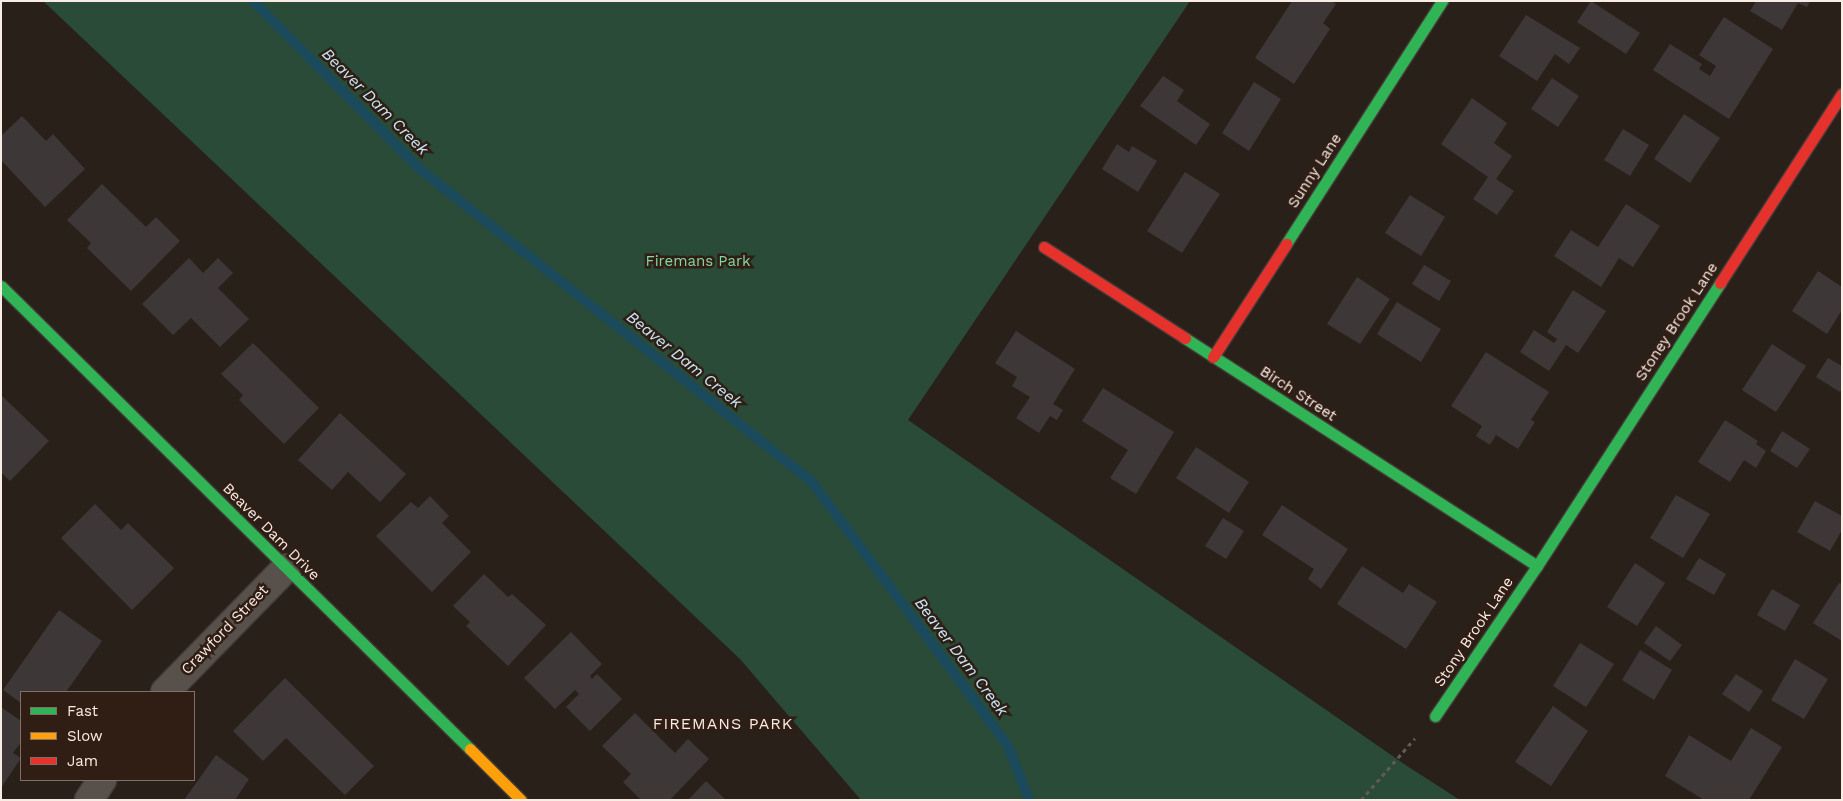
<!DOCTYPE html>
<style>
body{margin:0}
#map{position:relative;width:1843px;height:801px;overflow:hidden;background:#2a201a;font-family:"Work Sans",sans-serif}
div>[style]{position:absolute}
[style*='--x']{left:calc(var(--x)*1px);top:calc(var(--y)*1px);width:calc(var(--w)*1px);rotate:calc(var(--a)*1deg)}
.green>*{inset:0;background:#294b37}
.stream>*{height:10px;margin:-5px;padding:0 5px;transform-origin:5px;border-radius:5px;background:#1b4a5d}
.building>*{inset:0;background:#3e3737}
.path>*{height:3px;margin-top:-1.5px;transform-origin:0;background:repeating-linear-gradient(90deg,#615a56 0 4px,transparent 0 8px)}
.roads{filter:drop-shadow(1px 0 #443b37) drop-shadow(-1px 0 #443b37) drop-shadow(0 1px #443b37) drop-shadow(0 -1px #443b37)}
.street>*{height:28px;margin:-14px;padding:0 14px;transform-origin:14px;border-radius:14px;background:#58504b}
.fast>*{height:11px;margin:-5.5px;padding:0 5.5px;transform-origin:5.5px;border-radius:5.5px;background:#30b455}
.slow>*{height:11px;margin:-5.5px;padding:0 5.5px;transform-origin:5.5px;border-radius:5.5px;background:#ff9f0a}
.jam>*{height:11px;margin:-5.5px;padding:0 5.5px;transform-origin:5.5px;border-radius:5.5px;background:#e5322d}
span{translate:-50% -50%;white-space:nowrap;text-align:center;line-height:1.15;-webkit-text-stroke:5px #301e14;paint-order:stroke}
.street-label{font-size:15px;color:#f9ece5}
.park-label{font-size:15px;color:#81d8a6}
.water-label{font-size:16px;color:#c5e8fa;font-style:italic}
.neighbourhood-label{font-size:16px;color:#f9ece5;letter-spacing:1px}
.frame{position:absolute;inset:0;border:2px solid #f9ece5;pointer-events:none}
.legend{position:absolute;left:20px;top:691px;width:175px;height:90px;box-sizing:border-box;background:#301e14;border:1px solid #807068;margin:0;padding:6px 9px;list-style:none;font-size:15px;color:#f9ece5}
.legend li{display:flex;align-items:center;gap:10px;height:25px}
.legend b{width:25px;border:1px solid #807068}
</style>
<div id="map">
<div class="green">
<i style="clip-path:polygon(43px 1px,1190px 1px,908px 420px,1407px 766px,1460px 800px,861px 800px,740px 659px)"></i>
</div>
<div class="stream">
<i style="--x:253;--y:1;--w:237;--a:45.2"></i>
<i style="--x:420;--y:169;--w:502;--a:38.61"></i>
<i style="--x:812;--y:482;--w:329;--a:53.4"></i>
<i style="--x:1008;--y:746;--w:58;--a:68.7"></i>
</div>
<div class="building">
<i style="clip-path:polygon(1292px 1px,1332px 1px,1336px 4px,1323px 23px,1330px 29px,1294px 84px,1255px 58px)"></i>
<i style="clip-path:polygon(1591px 1px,1640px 33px,1626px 54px,1577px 22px)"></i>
<i style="clip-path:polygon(1756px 1px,1810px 1px,1807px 7px,1798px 3px,1782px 30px,1750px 11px)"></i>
<i style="clip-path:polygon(1526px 15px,1580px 48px,1569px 64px,1555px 54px,1537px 81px,1499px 56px)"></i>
<i style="clip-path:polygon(1724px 17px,1773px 49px,1729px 119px,1653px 70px,1670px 44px,1702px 64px,1699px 69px,1710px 76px,1716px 66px,1699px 55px)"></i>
<i style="clip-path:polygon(1163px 76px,1184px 90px,1177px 101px,1210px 124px,1196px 145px,1140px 106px)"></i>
<i style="clip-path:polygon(1552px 78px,1579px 96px,1558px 127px,1531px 109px)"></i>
<i style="clip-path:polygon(1254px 82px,1281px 99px,1249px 151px,1222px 133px)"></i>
<i style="clip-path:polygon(1472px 98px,1507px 123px,1494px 143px,1512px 156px,1496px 179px,1514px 191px,1497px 215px,1473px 199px,1488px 177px,1441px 144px)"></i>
<i style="clip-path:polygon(1684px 114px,1720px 138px,1690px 183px,1654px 159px)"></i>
<i style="clip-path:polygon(22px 116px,46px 141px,53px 134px,85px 169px,45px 207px,1px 160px,1px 136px)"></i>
<i style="clip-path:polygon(1623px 129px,1649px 145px,1630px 176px,1604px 160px)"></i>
<i style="clip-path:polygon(1117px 144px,1129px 152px,1132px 146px,1157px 161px,1138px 192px,1102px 169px)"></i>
<i style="clip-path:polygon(1185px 172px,1220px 194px,1182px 253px,1147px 231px)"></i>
<i style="clip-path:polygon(102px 184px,146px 227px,156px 217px,180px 241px,131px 291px,87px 248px,91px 243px,67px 220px)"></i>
<i style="clip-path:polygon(1410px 195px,1445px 217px,1421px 256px,1385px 233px)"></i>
<i style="clip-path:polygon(1626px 204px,1660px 226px,1633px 267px,1619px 258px,1601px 287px,1554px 256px,1571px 230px,1598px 247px)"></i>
<i style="clip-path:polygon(189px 258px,203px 273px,218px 258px,233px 273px,218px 288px,249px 319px,220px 347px,191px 318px,173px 335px,142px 304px)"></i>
<i style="clip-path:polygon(1424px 265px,1451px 281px,1439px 301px,1412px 284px)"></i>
<i style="clip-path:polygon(1818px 271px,1842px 287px,1842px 310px,1827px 334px,1792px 311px)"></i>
<i style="clip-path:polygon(1357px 277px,1390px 299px,1360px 344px,1327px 324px)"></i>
<i style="clip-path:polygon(1573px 290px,1606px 311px,1578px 353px,1566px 345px,1549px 371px,1520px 352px,1534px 330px,1554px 343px,1557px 339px,1547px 332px)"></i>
<i style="clip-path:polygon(1397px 302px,1441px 329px,1421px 362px,1377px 334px)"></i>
<i style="clip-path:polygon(1016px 331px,1075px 369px,1053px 404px,1063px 410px,1057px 420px,1050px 416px,1039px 433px,1016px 418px,1030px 397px,1012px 386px,1017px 377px,995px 363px)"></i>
<i style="clip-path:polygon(253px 343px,319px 408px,284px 444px,239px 400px,243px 395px,221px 374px)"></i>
<i style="clip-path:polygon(1772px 344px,1806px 366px,1776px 412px,1742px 390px)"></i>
<i style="clip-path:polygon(1486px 352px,1549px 392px,1531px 420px,1535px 422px,1518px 449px,1496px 435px,1490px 445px,1476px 436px,1482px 426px,1451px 406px)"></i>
<i style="clip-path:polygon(1828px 358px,1842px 366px,1842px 389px,1840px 392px,1816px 377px)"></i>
<i style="clip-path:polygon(1103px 388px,1174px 432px,1136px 494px,1110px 478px,1128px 450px,1082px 421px)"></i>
<i style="clip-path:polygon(1px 395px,49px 441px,10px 481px,1px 472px)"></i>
<i style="clip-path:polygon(340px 413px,406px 474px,380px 502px,348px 472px,332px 490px,298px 460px)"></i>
<i style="clip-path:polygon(1725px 420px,1758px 441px,1756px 444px,1766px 451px,1756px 468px,1744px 460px,1730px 482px,1698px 462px)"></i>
<i style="clip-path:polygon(1782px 431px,1810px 449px,1797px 468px,1770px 451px)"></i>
<i style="clip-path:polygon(1196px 447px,1249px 482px,1229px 513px,1176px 478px)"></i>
<i style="clip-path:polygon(1676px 495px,1710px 514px,1683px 558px,1650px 538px)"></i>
<i style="clip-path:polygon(430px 496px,449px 516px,442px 523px,471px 552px,432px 592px,376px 536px,411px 502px,418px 508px)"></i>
<i style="clip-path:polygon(1815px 501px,1842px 516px,1842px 530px,1830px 551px,1797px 532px)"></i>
<i style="clip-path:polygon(95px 504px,121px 530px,128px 523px,174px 568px,132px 610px,61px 538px)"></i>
<i style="clip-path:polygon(1282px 505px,1348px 549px,1321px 589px,1308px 579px,1314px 569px,1262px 535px)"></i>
<i style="clip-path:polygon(1223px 518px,1244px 531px,1226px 559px,1205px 546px)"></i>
<i style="clip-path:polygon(1699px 558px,1726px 574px,1714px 595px,1686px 579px)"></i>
<i style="clip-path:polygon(1635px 563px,1665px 583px,1637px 626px,1607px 607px)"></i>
<i style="clip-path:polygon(1362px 566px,1403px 593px,1409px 584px,1437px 602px,1406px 649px,1337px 604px)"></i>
<i style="clip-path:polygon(484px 574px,508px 597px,512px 594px,546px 625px,508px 666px,466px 626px,470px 622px,453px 606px)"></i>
<i style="clip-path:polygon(1839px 583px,1842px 584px,1842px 641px,1813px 623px)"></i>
<i style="clip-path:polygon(1772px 589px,1800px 605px,1785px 631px,1757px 615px)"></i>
<i style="clip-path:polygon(59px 610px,102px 641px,66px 692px,21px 692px,21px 703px,3px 690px)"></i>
<i style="clip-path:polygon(1656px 626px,1682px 645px,1670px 661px,1644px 643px)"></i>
<i style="clip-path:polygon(571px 632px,602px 664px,590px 676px,592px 679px,597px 674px,622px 699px,590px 731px,566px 707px,579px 694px,575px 690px,555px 709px,524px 678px)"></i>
<i style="clip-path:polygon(1580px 643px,1614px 664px,1586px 707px,1553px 686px)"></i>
<i style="clip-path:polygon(1640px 650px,1672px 670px,1654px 700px,1622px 680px)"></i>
<i style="clip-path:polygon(1795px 659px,1828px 679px,1804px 719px,1771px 700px)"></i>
<i style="clip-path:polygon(1736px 674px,1763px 691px,1749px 712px,1722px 694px)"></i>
<i style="clip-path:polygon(285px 678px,374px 766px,345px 795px,286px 738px,263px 761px,233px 731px)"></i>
<i style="clip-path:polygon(1553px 706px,1588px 731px,1551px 786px,1515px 762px)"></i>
<i style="clip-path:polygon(1px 707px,21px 721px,21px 742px,13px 753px,21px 758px,1px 788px)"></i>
<i style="clip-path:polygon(635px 713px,675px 753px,688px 739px,709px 759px,670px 800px,641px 800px,623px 782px,631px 774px,602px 746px)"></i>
<i style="clip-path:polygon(1751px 728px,1782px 747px,1749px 800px,1704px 800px,1665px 776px,1689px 735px,1731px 761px)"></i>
<i style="clip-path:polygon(216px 755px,249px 779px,235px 800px,184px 800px)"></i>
<i style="clip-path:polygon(706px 781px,726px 800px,688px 800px)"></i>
</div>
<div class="path">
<i style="--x:1361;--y:800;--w:82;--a:-48.9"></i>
</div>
<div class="roads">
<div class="street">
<i style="--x:165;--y:692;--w:173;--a:-45.7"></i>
<i style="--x:89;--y:800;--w:24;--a:-57"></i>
</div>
<div class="fast">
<i style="--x:1286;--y:244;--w:289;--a:-57.3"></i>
<i style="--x:1;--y:286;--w:659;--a:44.63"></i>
<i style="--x:1185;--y:338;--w:419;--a:32.9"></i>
<i style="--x:1435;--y:716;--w:181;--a:-55.8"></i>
<i style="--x:1537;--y:566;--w:337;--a:-57.1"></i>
</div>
<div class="slow">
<i style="--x:470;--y:749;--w:72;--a:45"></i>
</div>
<div class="jam">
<i style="--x:1044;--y:247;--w:168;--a:32.8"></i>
<i style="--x:1720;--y:283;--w:225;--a:-57.2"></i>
<i style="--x:1213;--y:357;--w:135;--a:-57.1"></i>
</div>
</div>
<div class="street-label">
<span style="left:1315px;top:171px;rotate:-57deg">Sunny Lane</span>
<span style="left:1677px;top:322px;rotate:-57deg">Stoney Brook Lane</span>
<span style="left:1298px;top:394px;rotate:33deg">Birch Street</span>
<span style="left:271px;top:532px;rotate:45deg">Beaver Dam Drive</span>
<span style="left:225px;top:630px;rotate:-46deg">Crawford Street</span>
<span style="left:1474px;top:632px;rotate:-56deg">Stony Brook Lane</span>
</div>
<div class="park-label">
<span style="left:698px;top:262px">Firemans Park</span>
</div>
<div class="water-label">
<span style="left:375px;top:102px;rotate:45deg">Beaver Dam Creek</span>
<span style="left:684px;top:360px;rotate:39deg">Beaver Dam Creek</span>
<span style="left:961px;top:657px;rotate:53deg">Beaver Dam Creek</span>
</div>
<div class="neighbourhood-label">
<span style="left:723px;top:724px">FIREMANS PARK</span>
</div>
<div class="frame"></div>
<ul class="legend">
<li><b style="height:6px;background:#30b455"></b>Fast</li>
<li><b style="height:6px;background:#ff9f0a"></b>Slow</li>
<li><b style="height:6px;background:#e5322d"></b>Jam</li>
</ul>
</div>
